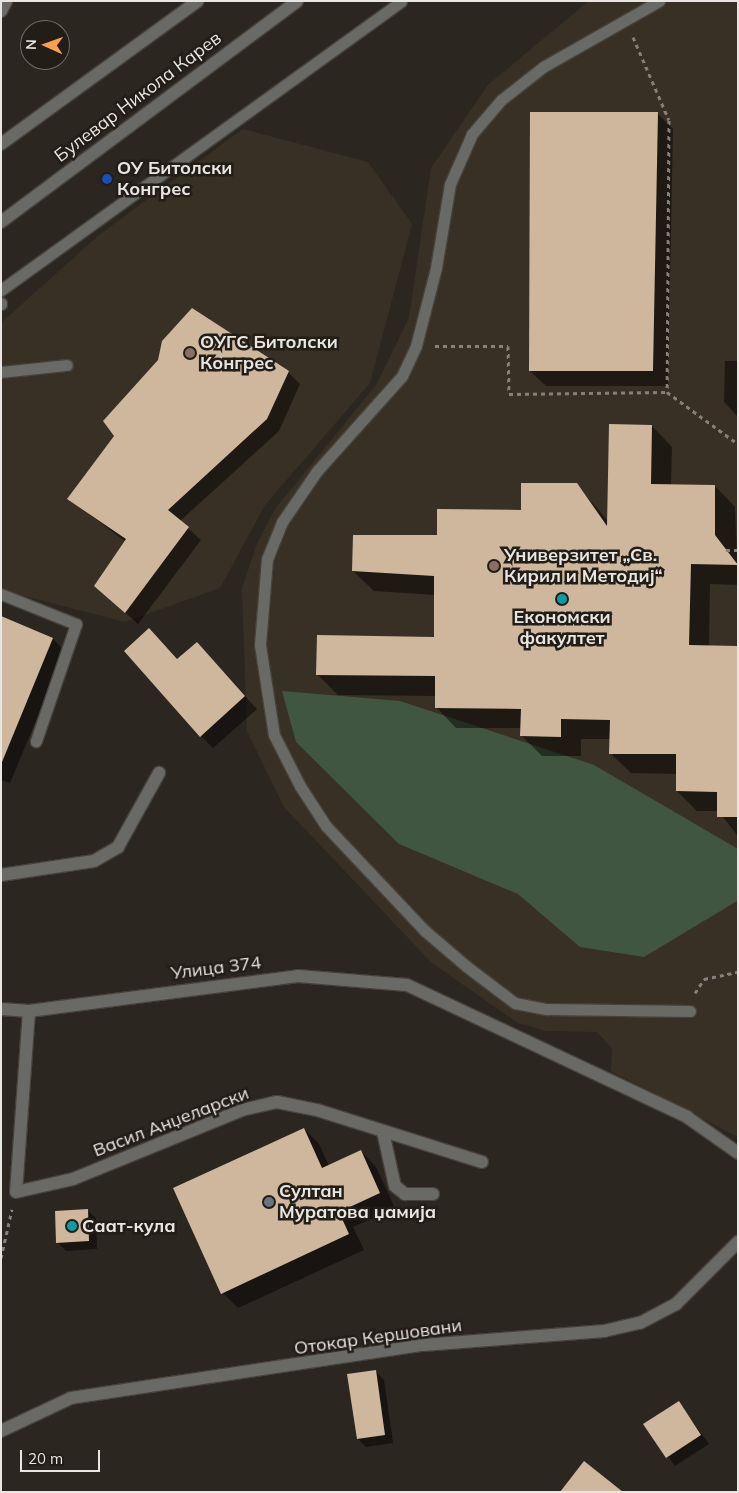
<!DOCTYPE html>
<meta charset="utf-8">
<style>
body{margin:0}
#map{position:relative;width:739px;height:1493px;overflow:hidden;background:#2b2720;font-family:Mulish,sans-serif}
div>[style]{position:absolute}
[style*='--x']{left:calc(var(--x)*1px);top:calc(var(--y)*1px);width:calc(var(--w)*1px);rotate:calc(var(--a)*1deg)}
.built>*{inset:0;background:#393025}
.green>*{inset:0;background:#415640}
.shadow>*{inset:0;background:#0007}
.building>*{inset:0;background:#ceb79d}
.path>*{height:3px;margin-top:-1.5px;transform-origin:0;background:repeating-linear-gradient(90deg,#84807b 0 4px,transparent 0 8px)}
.roads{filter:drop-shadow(1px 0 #46423b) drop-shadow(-1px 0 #46423b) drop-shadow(0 1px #46423b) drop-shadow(0 -1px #46423b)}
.service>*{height:11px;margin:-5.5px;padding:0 5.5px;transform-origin:5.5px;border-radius:5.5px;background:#696965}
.minor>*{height:12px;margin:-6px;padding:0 6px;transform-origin:6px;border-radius:6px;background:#696965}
.tertiary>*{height:12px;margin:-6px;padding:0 6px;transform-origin:6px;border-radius:6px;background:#696965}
.dots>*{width:14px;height:14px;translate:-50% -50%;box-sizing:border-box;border:2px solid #221d17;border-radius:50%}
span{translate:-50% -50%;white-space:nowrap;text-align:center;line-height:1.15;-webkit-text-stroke:5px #221d17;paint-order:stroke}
.street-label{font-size:18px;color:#e9e6e2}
.poi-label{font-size:18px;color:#e9e6e2;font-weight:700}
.left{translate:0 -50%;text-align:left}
.frame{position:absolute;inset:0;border:2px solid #e9e6e2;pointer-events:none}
.north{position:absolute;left:20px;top:20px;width:50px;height:50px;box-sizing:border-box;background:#221d17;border:1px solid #726d68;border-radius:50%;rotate:272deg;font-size:14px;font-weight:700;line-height:20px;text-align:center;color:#e9e6e2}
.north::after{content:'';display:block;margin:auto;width:18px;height:22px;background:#fa9f4f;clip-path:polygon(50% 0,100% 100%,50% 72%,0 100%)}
.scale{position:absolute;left:20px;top:1450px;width:80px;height:22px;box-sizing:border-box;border:2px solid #e9e6e2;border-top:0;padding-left:6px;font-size:15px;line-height:18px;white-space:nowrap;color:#e9e6e2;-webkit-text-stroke:4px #221d17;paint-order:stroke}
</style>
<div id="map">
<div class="built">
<i style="clip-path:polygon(589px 1px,738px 1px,738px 1137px,611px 1071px,612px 1048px,597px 1032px,546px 1031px,518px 1023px,432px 963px,284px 807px,247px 731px,242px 588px,257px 544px,275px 509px,376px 385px,409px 318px,431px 168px,488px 85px)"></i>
<i style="clip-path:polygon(243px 129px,368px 162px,412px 224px,370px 383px,265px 505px,220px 588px,125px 622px,1px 590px,1px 323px,99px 235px)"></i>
</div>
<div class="green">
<i style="clip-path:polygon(282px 691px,400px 701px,594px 765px,738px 849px,737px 901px,644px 957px,580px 947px,518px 894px,399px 844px,296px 742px)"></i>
</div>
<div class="shadow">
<i style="clip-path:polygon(657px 113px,673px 129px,668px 386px,546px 386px,530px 371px)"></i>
<i style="clip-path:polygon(725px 361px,738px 361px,738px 417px,724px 402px)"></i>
<i style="clip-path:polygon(288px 372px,300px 384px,279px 431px,180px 521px,201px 540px,138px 624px,96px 586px,126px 542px,69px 499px)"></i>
<i style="clip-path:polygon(652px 426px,672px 447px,671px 486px,715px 486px,735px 507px,738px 585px,710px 584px,709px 647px,738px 647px,738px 836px,718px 811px,697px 811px,677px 791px,677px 774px,631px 773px,610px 753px,611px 739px,581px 739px,581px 756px,542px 756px,522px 736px,522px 728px,456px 728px,436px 707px,436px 696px,338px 695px,317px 674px,435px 638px,435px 595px,374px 591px,353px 571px,438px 537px,522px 511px,576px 484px,608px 521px)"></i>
<i style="clip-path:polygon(1px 628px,53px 639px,65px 651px,10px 783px,1px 780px)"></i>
<i style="clip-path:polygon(197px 643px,257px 709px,213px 748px,201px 736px,178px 660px)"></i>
<i style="clip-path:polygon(304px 1129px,319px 1144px,329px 1166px,361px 1151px,376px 1167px,395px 1208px,353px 1227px,364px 1250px,238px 1308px,223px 1293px)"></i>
<i style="clip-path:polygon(87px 1210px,96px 1218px,97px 1249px,66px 1251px,57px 1242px)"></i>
<i style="clip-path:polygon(376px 1372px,384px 1380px,393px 1443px,366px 1447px,358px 1439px)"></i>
<i style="clip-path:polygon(678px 1402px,709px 1444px,675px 1466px,645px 1424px)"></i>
</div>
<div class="building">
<i style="clip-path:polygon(530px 112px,658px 112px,653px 371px,529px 371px)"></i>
<i style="clip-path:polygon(192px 308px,289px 371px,267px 419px,168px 510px,189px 527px,125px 613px,94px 586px,126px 539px,67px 499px,114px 436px,103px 421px,158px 360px,162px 341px)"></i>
<i style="clip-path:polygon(609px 424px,652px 425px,651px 484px,715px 485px,715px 535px,738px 565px,691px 564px,689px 645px,738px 646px,738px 817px,717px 817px,717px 792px,676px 791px,676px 754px,609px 754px,610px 720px,561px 719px,561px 737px,520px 736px,521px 709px,435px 708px,435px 676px,316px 675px,317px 635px,434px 637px,434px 576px,352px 571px,353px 535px,437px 535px,437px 509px,521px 510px,521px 483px,577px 483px,607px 526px)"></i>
<i style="clip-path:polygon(1px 616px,53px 638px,2px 762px,1px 762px)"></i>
<i style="clip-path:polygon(149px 628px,177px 659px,197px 642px,245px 696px,200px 737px,124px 651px)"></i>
<i style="clip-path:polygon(304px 1128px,322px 1168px,361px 1150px,380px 1193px,339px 1212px,349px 1234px,221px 1294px,173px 1188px)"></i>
<i style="clip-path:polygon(88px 1209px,89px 1241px,56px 1243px,55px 1211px)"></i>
<i style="clip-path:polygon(376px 1370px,385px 1435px,357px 1439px,347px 1374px)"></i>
<i style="clip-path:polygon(679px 1401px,701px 1435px,666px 1458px,643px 1424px)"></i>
<i style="clip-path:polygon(584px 1461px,623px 1492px,560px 1492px)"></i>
</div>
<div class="path">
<i style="--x:633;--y:37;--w:90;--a:66.6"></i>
<i style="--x:669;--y:120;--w:272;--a:90.4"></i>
<i style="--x:435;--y:346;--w:73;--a:0"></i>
<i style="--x:508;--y:346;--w:48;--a:88.8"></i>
<i style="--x:509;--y:394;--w:158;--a:-0.7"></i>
<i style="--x:667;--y:392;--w:88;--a:36.2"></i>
<i style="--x:726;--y:550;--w:12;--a:0"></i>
<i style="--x:695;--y:993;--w:17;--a:-57"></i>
<i style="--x:704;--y:979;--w:35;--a:-12"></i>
<i style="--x:1;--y:1258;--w:50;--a:-77.3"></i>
</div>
<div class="roads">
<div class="service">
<i style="--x:659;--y:1;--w:133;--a:150.4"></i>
<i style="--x:543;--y:67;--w:53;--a:141.8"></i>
<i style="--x:501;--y:100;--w:45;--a:130.5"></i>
<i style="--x:472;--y:134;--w:55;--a:113.7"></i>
<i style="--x:450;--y:184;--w:85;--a:99.5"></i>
<i style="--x:436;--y:268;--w:81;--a:104.4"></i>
<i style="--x:416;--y:346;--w:33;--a:115"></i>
<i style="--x:402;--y:376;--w:127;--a:131.8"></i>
<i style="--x:317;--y:471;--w:62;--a:124.5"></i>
<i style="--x:282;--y:522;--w:40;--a:112"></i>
<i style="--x:267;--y:559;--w:86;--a:94.7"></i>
<i style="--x:260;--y:645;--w:91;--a:81.2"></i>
<i style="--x:274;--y:735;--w:57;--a:63"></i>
<i style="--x:300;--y:786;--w:48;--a:57"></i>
<i style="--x:326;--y:826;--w:143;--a:46.7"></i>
<i style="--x:424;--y:930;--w:55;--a:40.6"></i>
<i style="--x:466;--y:966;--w:61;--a:37.1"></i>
<i style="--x:515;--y:1003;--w:33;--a:11"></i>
<i style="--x:547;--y:1009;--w:143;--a:0.8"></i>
<i style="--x:1;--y:290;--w:493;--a:-35.8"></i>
<i style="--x:1;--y:303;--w:1;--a:90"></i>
<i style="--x:1;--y:372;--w:66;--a:-6.1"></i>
<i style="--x:1;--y:594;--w:81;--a:21.8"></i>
<i style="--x:76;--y:624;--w:124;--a:108.9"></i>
</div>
<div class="minor">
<i style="--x:1;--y:11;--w:11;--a:-63"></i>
<i style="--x:1;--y:875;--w:94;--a:-8.6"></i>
<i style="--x:94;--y:861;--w:28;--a:-30"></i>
<i style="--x:118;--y:847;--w:85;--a:-61"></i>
<i style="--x:1;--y:1009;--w:28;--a:4"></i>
<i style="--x:29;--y:1011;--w:271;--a:-7.4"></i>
<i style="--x:298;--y:976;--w:109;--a:4.7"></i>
<i style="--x:407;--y:985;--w:310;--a:25.2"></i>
<i style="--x:687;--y:1117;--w:62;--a:35.2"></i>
<i style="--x:29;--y:1011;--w:181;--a:94.1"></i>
<i style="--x:16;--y:1192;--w:58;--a:-12.8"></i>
<i style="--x:73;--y:1179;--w:183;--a:-22.2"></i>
<i style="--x:242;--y:1110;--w:36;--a:-13"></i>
<i style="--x:277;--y:1102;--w:41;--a:11.3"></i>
<i style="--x:317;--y:1110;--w:173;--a:17.5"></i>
<i style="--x:383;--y:1132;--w:55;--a:77.5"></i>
<i style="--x:395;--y:1186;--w:13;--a:39"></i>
<i style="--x:405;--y:1194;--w:28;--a:0"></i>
<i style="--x:1;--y:1431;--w:77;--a:-25.2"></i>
<i style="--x:71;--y:1398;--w:356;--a:-8.6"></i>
<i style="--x:423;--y:1345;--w:182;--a:-4.4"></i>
<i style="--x:604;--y:1331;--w:37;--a:-13"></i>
<i style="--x:640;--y:1323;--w:41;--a:-27.8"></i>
<i style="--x:676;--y:1304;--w:88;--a:-45"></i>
</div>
<div class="tertiary">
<i style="--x:1;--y:144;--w:243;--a:-36"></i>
<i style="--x:1;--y:222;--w:369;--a:-36.7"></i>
</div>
</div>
<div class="dots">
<i style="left:107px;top:179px;background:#1a4fb4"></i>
<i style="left:190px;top:353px;background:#8d6e63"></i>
<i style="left:494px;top:566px;background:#8d6e63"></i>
<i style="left:562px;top:599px;background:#0f9aa8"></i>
<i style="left:269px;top:1202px;background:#6b7280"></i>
<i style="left:72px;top:1226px;background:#0f9aa8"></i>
</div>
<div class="street-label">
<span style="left:138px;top:97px;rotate:-37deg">Булевар Никола Карев</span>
<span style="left:216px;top:968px;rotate:-7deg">Улица 374</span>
<span style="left:171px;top:1122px;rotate:-21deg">Васил Анџеларски</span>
<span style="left:378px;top:1337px;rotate:-8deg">Отокар Кершовани</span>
</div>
<div class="poi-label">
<span class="left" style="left:117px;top:179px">ОУ Битолски<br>Конгрес</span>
<span class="left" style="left:200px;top:353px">ОУГС Битолски<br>Конгрес</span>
<span class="left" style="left:504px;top:566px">Универзитет „Св.<br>Кирил и Методиј“</span>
<span style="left:562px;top:628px">Економски<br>факултет</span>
<span class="left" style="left:279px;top:1202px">Султан<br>Муратова џамија</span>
<span class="left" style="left:82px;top:1226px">Саат-кула</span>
</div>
<div class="frame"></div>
<div class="north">N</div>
<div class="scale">20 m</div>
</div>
